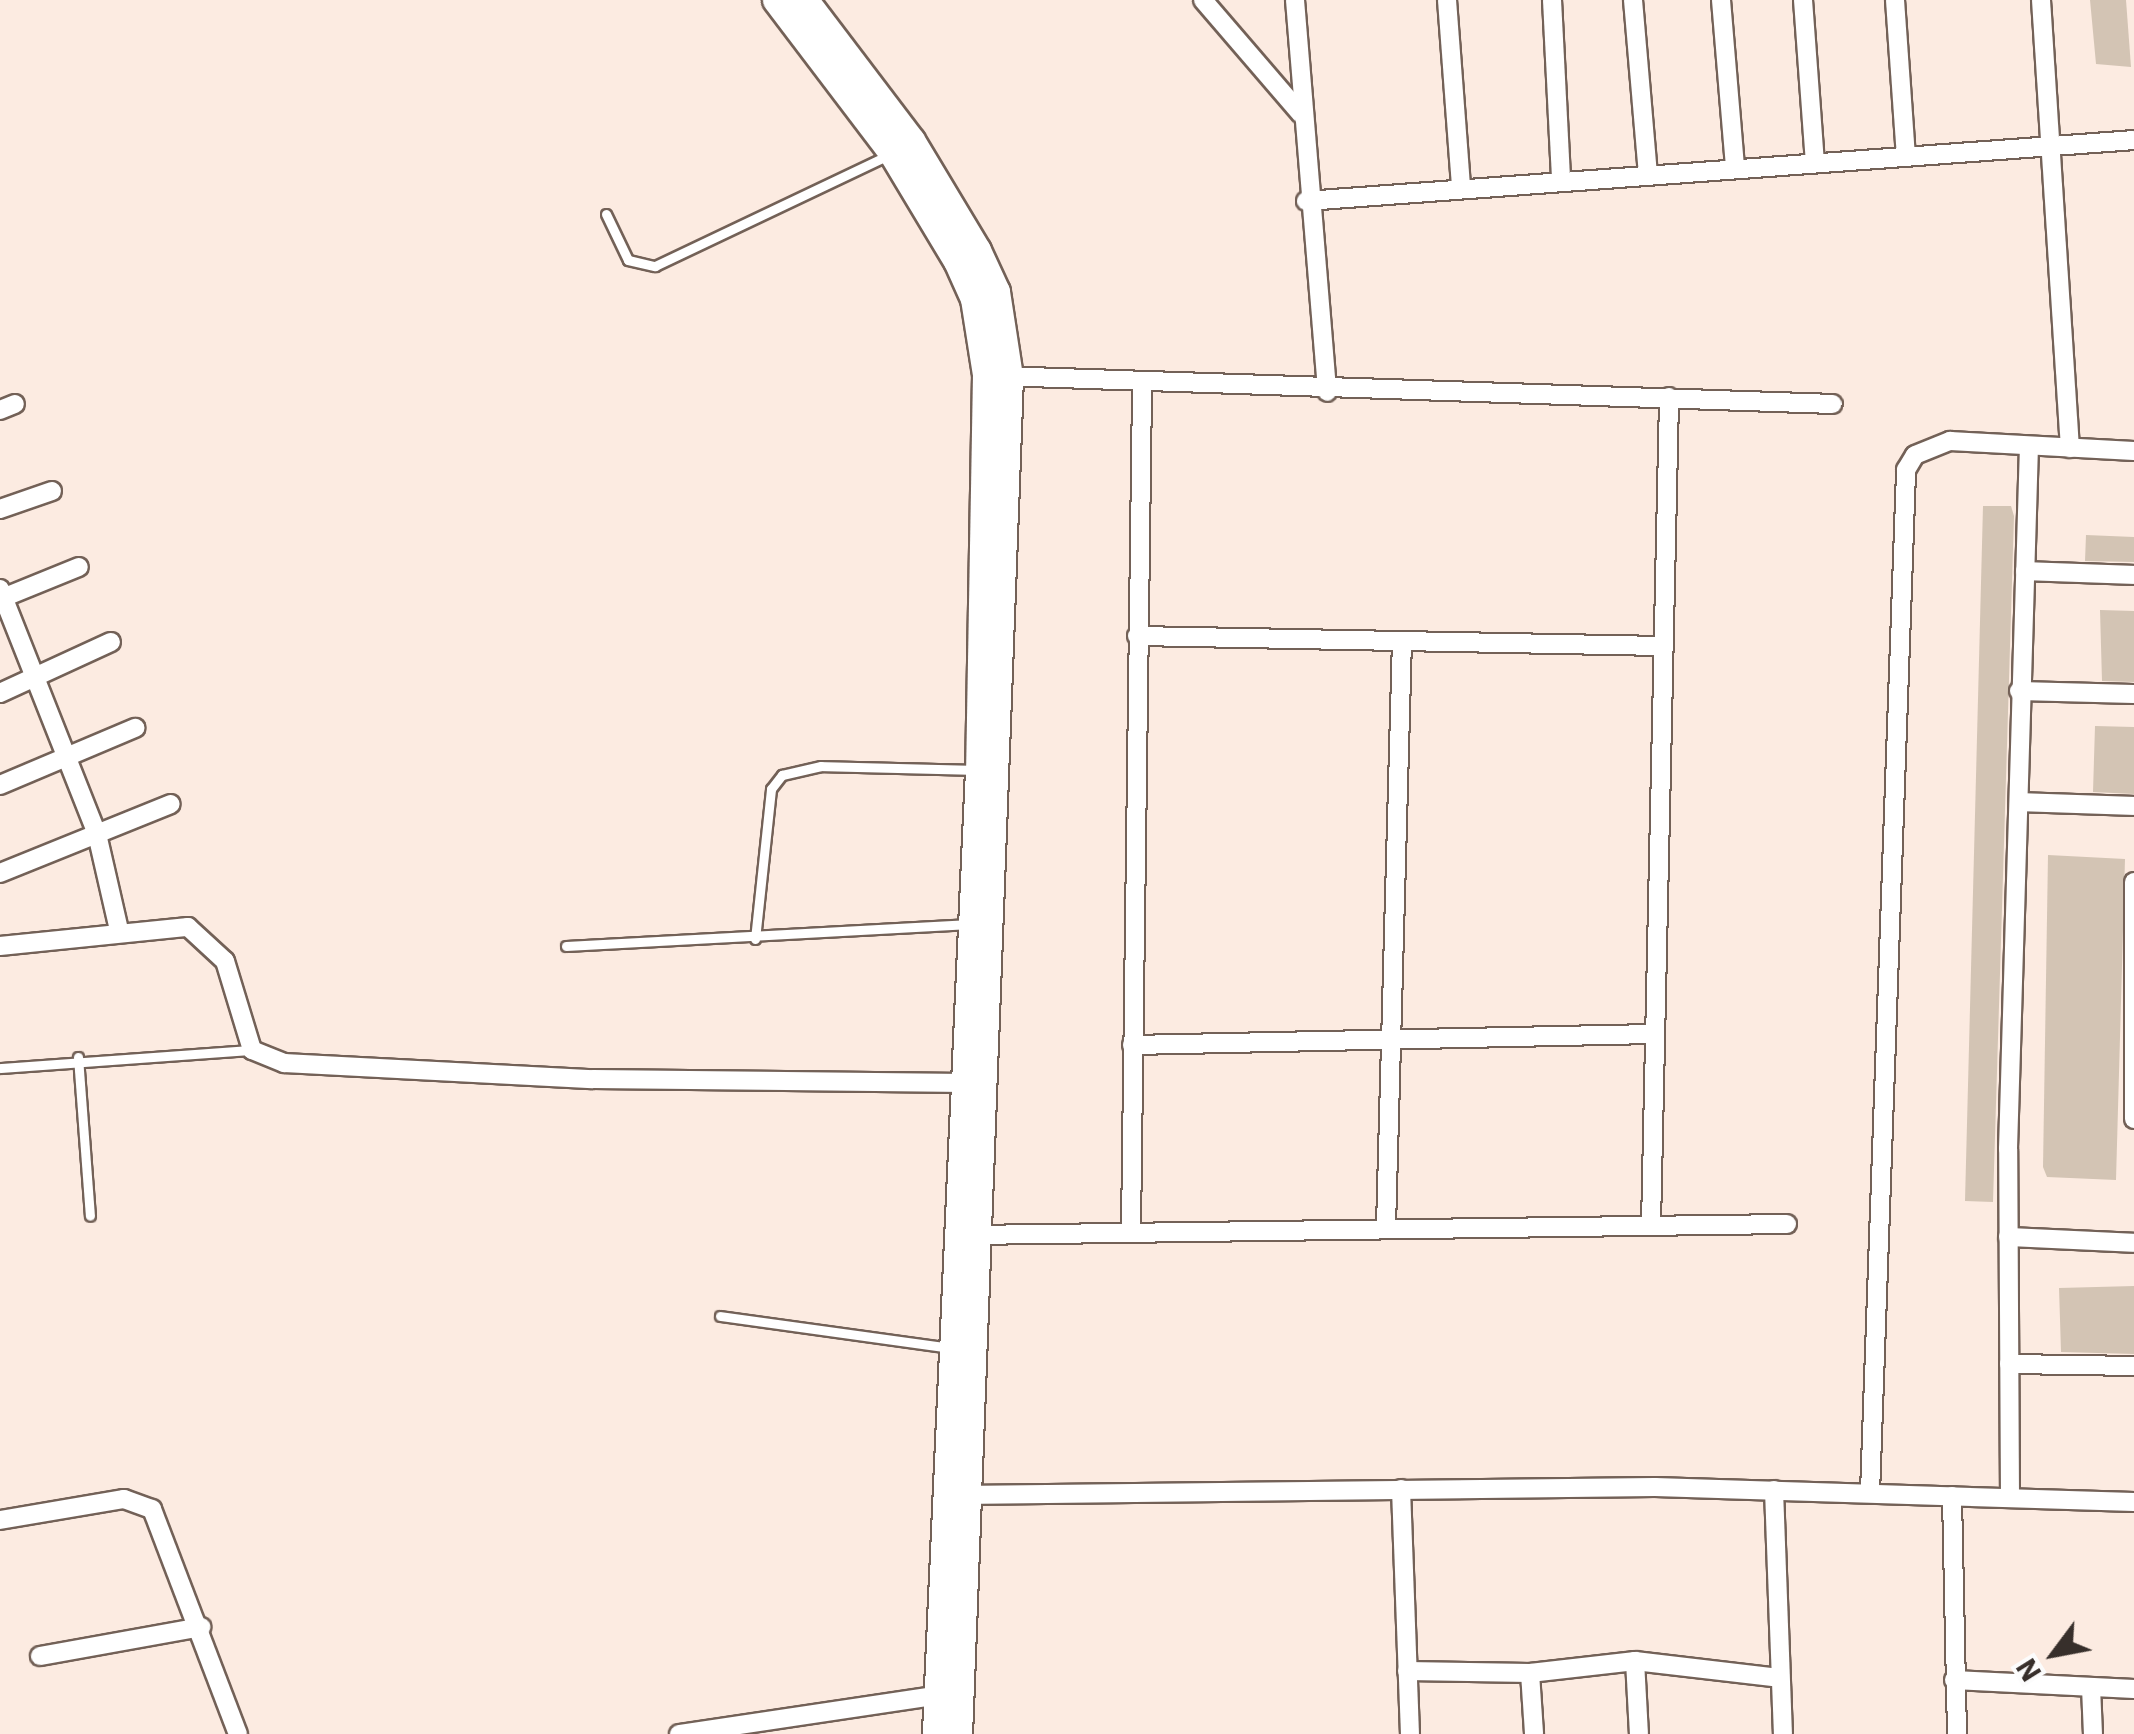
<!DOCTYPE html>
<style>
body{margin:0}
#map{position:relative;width:2134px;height:1734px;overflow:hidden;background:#fcebe1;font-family:"IBM Plex Sans",sans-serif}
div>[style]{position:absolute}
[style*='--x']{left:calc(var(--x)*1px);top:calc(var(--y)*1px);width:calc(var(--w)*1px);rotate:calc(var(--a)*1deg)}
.building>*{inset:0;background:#d3c4b4}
.roads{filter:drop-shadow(2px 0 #736157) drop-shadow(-2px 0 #736157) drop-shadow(0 2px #736157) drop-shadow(0 -2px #736157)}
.lane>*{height:9px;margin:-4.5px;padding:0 4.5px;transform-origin:4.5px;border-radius:4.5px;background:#fff}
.street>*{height:18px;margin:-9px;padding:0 9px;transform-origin:9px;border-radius:9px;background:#fff}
.primary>*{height:28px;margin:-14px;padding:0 14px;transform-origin:14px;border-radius:14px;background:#fff}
span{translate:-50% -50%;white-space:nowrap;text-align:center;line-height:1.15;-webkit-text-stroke:8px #fcfcfc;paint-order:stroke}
.north{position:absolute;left:2004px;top:1604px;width:100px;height:100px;-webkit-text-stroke:8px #fcfcfc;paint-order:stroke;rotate:238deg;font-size:28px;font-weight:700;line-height:40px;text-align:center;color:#372f2b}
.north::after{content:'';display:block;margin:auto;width:35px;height:45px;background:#372f2b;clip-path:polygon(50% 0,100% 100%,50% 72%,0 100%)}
</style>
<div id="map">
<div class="building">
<i style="clip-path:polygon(2090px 0,2126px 0,2131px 67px,2096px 64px)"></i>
<i style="clip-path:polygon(1983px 506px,2011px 506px,2014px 516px,1993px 1202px,1965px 1201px)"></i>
<i style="clip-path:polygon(2086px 535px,2134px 537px,2134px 562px,2085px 561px)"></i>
<i style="clip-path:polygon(2100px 610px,2134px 611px,2134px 682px,2102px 681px)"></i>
<i style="clip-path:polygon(2095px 726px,2134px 727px,2134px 794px,2093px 792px)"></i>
<i style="clip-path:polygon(2048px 855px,2125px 859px,2116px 1180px,2047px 1177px,2043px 1167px)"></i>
<i style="clip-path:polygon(2134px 1286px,2134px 1354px,2061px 1352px,2059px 1288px)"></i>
</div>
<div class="roads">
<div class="lane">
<i style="--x:606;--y:214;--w:51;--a:64.4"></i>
<i style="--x:628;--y:260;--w:28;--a:13"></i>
<i style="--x:655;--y:266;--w:261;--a:-25.4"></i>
<i style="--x:755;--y:939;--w:151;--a:-83.9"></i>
<i style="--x:771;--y:789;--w:18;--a:-52"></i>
<i style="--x:782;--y:775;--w:40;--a:-13"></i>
<i style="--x:821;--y:766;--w:153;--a:1.5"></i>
<i style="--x:566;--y:946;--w:405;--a:-3.1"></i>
<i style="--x:78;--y:1057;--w:159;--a:85.7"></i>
<i style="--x:0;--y:1068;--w:253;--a:-4.1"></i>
<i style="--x:720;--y:1316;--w:234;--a:7.9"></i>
</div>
<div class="street">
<i style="--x:1203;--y:0;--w:150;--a:49.3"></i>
<i style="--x:1295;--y:0;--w:393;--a:85.3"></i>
<i style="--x:1447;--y:0;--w:188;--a:85.7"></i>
<i style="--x:1552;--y:0;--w:179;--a:87.1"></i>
<i style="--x:1633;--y:0;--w:175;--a:85.1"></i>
<i style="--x:1721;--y:0;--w:169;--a:85.2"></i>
<i style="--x:1803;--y:0;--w:163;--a:85.8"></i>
<i style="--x:1895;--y:0;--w:157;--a:86"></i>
<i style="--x:2041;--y:0;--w:449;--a:86.3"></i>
<i style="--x:1306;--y:201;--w:830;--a:-4.21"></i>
<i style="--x:999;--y:376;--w:834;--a:1.92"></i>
<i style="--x:0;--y:410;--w:16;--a:-22"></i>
<i style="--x:0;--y:509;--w:55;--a:-19.1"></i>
<i style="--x:2025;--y:571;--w:109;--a:2.1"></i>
<i style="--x:0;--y:589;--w:264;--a:68.4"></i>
<i style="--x:97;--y:834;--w:98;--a:77.1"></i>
<i style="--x:0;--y:599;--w:85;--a:-22.1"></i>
<i style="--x:1137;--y:636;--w:525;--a:1.09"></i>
<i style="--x:2019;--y:691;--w:115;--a:1.5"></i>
<i style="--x:0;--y:693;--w:122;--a:-24.7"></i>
<i style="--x:0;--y:785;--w:147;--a:-22.9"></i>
<i style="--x:2019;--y:802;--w:115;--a:2"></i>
<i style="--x:0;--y:873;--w:184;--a:-22"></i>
<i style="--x:2134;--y:882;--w:237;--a:90"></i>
<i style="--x:0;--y:946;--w:189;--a:-5.8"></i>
<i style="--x:188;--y:927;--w:50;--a:42.6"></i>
<i style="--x:225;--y:961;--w:93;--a:73.1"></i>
<i style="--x:252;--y:1050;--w:35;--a:22"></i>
<i style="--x:284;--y:1063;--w:309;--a:3"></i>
<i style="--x:593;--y:1079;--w:373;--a:0.6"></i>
<i style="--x:1132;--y:1045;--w:521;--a:-1.21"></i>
<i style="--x:1651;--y:1225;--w:828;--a:-88.75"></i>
<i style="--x:1386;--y:1227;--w:586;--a:-88.44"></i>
<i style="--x:1131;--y:1229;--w:841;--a:-89.25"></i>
<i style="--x:970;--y:1235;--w:817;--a:-0.77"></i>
<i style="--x:2008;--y:1237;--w:126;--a:2.7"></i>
<i style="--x:2009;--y:1364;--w:125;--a:0.9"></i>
<i style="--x:1401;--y:1489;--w:245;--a:87.9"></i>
<i style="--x:1774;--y:1490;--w:244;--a:87.9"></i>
<i style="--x:1870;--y:1493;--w:1024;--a:-87.98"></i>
<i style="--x:1906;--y:470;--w:17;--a:-59"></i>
<i style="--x:1915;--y:455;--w:38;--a:-22"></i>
<i style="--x:1950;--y:441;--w:184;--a:3.1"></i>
<i style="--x:960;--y:1495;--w:695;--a:-0.66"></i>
<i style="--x:1655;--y:1487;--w:479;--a:1.8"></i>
<i style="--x:1952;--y:1496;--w:238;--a:88.8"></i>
<i style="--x:2010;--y:1498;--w:349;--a:-90.3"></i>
<i style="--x:2008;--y:1149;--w:703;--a:-88.29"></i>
<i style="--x:0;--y:1520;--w:126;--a:-9.6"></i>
<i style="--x:124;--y:1499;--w:30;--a:20"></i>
<i style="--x:152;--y:1509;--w:241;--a:69.1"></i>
<i style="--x:40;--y:1656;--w:164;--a:-10.2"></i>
<i style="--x:1635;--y:1661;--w:73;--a:86.9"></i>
<i style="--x:1407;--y:1671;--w:123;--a:0.9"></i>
<i style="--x:1530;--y:1673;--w:106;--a:-6.5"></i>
<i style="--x:1635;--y:1661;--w:145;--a:6.7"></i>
<i style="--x:1530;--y:1673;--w:61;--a:86.2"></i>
<i style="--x:1954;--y:1680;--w:180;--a:2.9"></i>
<i style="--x:2091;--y:1687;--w:47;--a:87.6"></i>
<i style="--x:679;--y:1734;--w:263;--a:-8.5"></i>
</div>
<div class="primary">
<i style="--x:777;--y:0;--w:192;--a:52.8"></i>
<i style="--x:893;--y:153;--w:126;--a:59"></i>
<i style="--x:958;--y:261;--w:42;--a:65.9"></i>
<i style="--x:975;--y:299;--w:77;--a:81"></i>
<i style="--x:987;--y:375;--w:396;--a:91"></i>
<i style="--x:980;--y:771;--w:964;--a:92.56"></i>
<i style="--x:804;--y:0;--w:177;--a:52.8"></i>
<i style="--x:911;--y:141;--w:128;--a:59"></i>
<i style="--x:977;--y:251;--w:45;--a:65.1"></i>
<i style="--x:996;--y:292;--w:86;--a:81.3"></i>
<i style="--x:1009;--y:377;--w:1358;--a:92.15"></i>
</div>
</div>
<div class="north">N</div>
</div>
